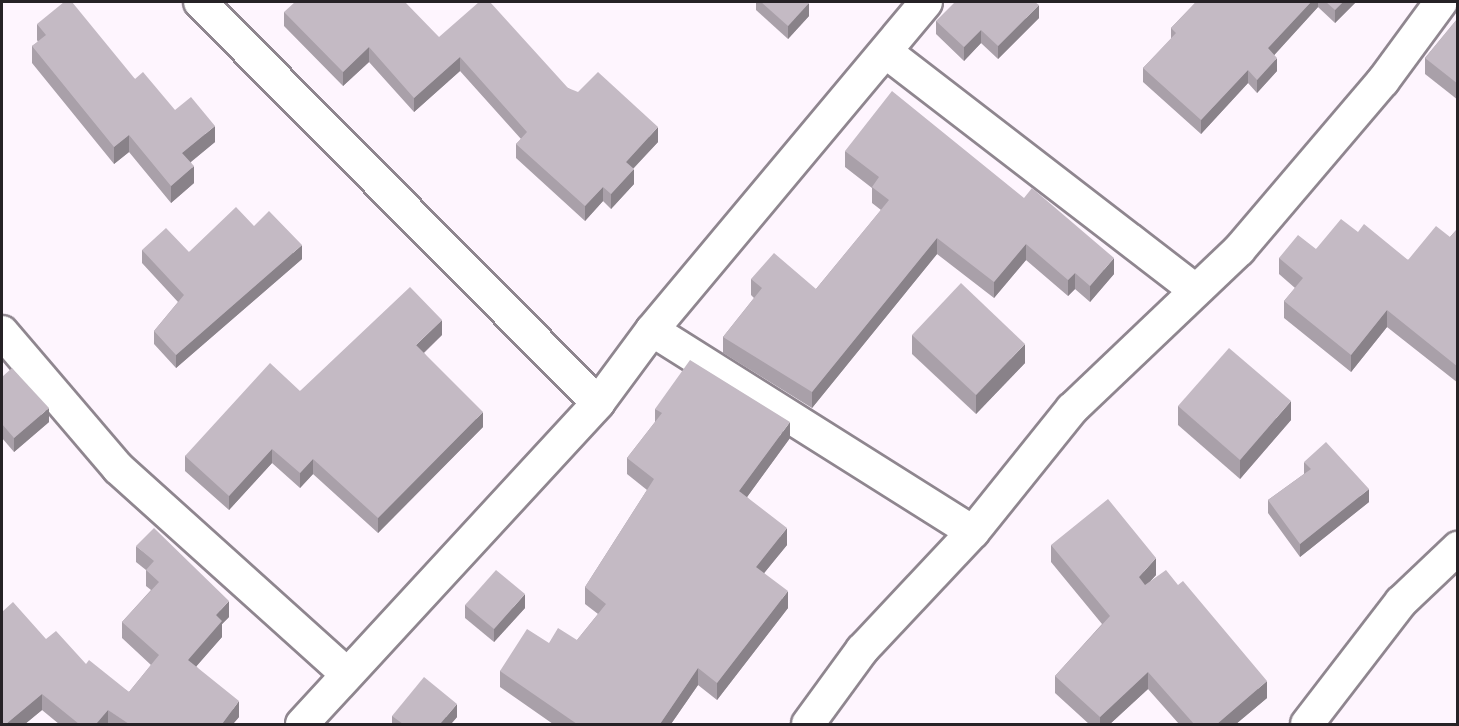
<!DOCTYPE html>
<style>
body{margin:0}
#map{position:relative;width:1459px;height:726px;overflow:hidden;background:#fef5fe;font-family:Inter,sans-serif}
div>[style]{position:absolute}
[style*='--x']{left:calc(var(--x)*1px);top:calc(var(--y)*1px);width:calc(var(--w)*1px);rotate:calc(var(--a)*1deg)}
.roads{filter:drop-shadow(2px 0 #8f868f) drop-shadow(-2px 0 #8f868f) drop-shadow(0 2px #8f868f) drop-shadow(0 -2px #8f868f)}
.street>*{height:32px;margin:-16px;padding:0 16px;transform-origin:16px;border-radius:16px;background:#fff}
.wall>*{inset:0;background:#a9a0a9}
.shaded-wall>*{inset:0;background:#898289}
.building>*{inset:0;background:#c4bac4}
span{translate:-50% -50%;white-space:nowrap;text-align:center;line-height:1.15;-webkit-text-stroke:4.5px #fef5fe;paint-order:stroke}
.frame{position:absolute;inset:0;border:3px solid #262226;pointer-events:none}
</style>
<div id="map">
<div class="roads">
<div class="street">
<i style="--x:200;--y:2;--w:565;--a:45.22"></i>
<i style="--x:886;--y:52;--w:387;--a:37.6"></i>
<i style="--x:652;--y:330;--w:427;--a:-50.1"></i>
<i style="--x:2;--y:332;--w:179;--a:49.5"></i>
<i style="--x:118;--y:468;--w:308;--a:42"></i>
<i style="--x:302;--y:724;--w:437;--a:-47.3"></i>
<i style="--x:598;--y:403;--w:91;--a:-53.5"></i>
<i style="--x:652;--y:330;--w:379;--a:32.2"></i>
<i style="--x:808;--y:724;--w:92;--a:-53.9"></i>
<i style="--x:862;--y:650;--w:162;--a:-46.8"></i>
<i style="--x:973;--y:532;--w:158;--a:-51.2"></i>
<i style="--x:1072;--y:409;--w:231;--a:-43.6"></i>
<i style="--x:1239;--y:250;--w:222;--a:-49.6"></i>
<i style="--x:1383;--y:81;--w:98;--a:-53.7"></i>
<i style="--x:1307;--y:724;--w:154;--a:-52.4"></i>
<i style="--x:1401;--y:602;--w:79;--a:-43.5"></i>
</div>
</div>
<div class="wall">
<i style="clip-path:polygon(756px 2px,808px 2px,809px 16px,788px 39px,756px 10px)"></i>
<i style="clip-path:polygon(1196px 2px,1356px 2px,1335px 23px,1318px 7px,1274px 55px,1277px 71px,1257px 93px,1248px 83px,1201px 134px,1143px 82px,1143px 68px,1171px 39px,1171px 28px)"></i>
<i style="clip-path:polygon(284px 12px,439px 37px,568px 88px,658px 142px,633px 169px,634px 184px,611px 209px,603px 201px,585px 221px,516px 158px,516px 144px,521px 139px,460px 71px,414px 112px,369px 62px,343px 86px,284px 26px)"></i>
<i style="clip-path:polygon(1039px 18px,998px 59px,981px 43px,964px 61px,936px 34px,936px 21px)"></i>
<i style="clip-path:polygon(1458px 18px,1458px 100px,1425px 74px,1425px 58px)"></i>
<i style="clip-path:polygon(37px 24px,135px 79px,215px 142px,191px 162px,194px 183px,171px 203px,129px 152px,114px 164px,32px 63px,32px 46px,38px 42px,37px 40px)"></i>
<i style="clip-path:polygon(845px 151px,1114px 274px,1090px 302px,1075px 289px,1068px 296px,1026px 260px,994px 298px,937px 254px,812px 408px,723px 353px,723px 337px,754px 298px,751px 295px,751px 279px,816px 289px,881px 210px,872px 203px,872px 188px,845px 167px)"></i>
<i style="clip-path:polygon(254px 226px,302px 259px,176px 368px,154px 344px,154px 331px,178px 302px,142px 263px,142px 250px,189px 252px)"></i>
<i style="clip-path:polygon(1458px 228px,1458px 383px,1387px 327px,1351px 372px,1284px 318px,1284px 301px,1295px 288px,1279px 274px,1279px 258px,1316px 249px,1358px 232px,1408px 260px,1450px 237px)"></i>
<i style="clip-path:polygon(442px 335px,424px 353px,483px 427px,378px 533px,313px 474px,300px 488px,272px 463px,229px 510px,185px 471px,185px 456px,300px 391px)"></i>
<i style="clip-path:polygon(912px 335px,1025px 363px,976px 414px,912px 354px)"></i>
<i style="clip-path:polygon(2px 377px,49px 422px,14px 452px,2px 438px)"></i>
<i style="clip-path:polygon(1178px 406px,1291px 420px,1240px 479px,1178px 425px)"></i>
<i style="clip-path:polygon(655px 409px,790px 438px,747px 497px,787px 545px,764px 573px,788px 608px,717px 700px,698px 685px,671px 724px,553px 724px,500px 687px,500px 671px,549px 643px,577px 640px,598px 614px,585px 604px,585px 587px,647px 490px,627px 474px,627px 458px,655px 422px)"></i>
<i style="clip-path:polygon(1304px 462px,1369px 502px,1300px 557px,1268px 513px,1268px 500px,1304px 474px)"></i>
<i style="clip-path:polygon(1051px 545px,1156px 575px,1150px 581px,1267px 698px,1236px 724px,1179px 724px,1148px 689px,1110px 724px,1089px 724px,1055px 693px,1055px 676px,1102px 624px,1051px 562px)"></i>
<i style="clip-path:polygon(136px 546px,229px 617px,222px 624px,222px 637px,196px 666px,239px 717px,233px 724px,59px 724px,42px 710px,25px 724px,2px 724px,46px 639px,129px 692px,151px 665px,122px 638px,122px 622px,151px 590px,146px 586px,146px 570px,136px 562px)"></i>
<i style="clip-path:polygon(465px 605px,525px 608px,494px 642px,465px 618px)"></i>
<i style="clip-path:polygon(392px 716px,457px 717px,451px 724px,392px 724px)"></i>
</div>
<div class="shaded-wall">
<i style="clip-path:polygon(1311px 2px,1318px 2px,1318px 7px,1268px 62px,1268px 48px)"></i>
<i style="clip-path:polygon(1343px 2px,1356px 2px,1335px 23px,1335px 10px)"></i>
<i style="clip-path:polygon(809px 3px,809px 16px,788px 39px,788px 26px)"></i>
<i style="clip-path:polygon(1039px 5px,1039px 18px,998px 59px,998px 46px)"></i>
<i style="clip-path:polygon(981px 30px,981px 43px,964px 61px,964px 47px)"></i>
<i style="clip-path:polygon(369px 47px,369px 62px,343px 86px,343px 72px)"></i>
<i style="clip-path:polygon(460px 57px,460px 71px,414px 112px,414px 98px)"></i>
<i style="clip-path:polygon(1277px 58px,1277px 71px,1257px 93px,1257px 80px)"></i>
<i style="clip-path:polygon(1248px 70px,1248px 83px,1201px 134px,1201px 120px)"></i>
<i style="clip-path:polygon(215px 126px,215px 142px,182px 169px,182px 153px)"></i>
<i style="clip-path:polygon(658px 127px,658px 142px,626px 176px,626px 162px)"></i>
<i style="clip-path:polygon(129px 135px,129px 152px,114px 164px,114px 147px)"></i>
<i style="clip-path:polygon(194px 166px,194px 183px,171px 203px,171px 186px)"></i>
<i style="clip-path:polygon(634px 169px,634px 184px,611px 209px,611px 194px)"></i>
<i style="clip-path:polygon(603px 187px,603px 201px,585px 221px,585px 206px)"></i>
<i style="clip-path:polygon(937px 238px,937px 254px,812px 408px,812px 392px)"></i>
<i style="clip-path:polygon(1026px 244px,1026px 260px,994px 298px,994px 282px)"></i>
<i style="clip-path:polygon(302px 245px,302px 259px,176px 368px,176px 355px)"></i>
<i style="clip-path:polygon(1114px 258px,1114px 274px,1090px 302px,1090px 286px)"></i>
<i style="clip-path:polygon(1075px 273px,1075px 289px,1068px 296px,1068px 280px)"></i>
<i style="clip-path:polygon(1387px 310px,1387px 327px,1351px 372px,1351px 355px)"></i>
<i style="clip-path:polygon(442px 320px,442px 335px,416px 360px,416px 345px)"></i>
<i style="clip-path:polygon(1025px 344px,1025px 363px,976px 414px,976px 395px)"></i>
<i style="clip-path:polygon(1291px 401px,1291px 420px,1240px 479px,1240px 460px)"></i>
<i style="clip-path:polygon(49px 408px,49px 422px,14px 452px,14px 438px)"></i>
<i style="clip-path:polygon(483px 412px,483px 427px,378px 533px,378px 518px)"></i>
<i style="clip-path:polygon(790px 422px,790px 438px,739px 508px,739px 491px)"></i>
<i style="clip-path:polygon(272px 449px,272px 463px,229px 510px,229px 496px)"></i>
<i style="clip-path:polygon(313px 459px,313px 474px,300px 488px,300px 473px)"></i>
<i style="clip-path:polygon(1369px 489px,1369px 502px,1300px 557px,1300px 544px)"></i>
<i style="clip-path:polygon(787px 528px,787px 545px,756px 583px,756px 567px)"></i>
<i style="clip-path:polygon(1156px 558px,1156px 575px,1139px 594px,1139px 577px)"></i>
<i style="clip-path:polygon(788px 591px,788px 608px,717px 700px,717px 683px)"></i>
<i style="clip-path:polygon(525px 594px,525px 608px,494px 642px,494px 629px)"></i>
<i style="clip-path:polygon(229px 601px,229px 617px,222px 624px,222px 637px,188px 676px,188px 660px,216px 615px)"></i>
<i style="clip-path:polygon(698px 668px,698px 685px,671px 724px,660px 724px)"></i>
<i style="clip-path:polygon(1148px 672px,1148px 689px,1110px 724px,1100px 724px,1100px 717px)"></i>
<i style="clip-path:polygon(1267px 681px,1267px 698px,1236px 724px,1217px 724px)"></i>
<i style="clip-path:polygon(42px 694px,42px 710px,25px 724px,6px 724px)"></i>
<i style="clip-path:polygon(239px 701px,239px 717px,233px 724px,222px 724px)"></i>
<i style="clip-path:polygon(457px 704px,457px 717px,451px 724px,440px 724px)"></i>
<i style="clip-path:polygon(108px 710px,108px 724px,96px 724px)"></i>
</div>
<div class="building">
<i style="clip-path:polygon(64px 2px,72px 2px,135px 79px,143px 72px,175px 110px,191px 97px,215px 126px,182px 153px,194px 166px,171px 186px,129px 135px,114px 147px,32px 46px,46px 35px,37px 24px)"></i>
<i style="clip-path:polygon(295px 2px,405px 2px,439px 37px,479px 2px,490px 2px,568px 88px,578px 92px,598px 72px,658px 127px,626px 162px,634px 169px,611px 194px,603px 187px,585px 206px,516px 144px,527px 132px,460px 57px,414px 98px,369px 47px,343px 72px,284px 12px)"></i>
<i style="clip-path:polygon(761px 2px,808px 2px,809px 3px,788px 26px)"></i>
<i style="clip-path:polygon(955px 2px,1035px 2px,1039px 5px,998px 46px,981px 30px,964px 47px,936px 21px)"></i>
<i style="clip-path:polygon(1196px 2px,1311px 2px,1268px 48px,1277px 58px,1257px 80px,1248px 70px,1201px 120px,1143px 68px,1176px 33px,1171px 28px)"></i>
<i style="clip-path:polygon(1326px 2px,1343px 2px,1335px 10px)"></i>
<i style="clip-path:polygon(1458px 18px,1458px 84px,1425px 58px)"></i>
<i style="clip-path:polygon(892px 91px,1024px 198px,1032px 188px,1114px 258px,1090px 286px,1075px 273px,1068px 280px,1026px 244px,994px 282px,937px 238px,812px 392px,723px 337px,762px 288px,751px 279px,774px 253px,816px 289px,889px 200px,872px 187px,879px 177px,845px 151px)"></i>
<i style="clip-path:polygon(236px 207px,254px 226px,269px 211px,302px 245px,176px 355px,154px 331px,184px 295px,142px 250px,166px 228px,189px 252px)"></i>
<i style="clip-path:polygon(1341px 219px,1358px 232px,1364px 224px,1408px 260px,1436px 226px,1450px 237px,1458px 228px,1458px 367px,1387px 310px,1351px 355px,1284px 301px,1303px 278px,1279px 258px,1298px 235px,1316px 249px)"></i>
<i style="clip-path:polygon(961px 283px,1025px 344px,976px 395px,912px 335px)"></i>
<i style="clip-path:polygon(410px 287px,442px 320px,416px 345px,483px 412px,378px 518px,313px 459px,300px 473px,272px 449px,229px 496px,185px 456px,270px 363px,300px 391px)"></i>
<i style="clip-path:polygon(1229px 348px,1291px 401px,1240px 460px,1178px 406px)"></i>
<i style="clip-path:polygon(690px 360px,790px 422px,739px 491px,787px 528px,756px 567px,788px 591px,717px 683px,698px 668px,660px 724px,577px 724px,500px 671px,527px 629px,549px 643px,558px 628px,577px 640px,606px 604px,585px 587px,654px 479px,627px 458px,662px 413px,655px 409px)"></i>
<i style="clip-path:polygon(12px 368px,49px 408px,14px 438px,2px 424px,2px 377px)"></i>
<i style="clip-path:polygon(1326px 442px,1369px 489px,1300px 544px,1268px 500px,1311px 469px,1304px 462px)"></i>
<i style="clip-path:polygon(1108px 499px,1156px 558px,1139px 577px,1145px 585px,1166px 570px,1178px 585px,1183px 581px,1267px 681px,1217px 724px,1194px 724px,1148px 672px,1100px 717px,1055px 676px,1110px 616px,1051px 545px)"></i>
<i style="clip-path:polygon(154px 528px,229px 601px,216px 615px,222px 621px,188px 660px,239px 701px,222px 724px,129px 724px,108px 710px,96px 724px,79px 724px,42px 694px,6px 724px,2px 724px,2px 612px,13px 602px,46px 639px,56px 631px,86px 664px,89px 660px,129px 692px,159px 655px,122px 622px,159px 582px,146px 570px,154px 561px,136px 546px)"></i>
<i style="clip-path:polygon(496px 570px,525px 594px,494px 629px,465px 605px)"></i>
<i style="clip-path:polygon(424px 677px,457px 704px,440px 724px,403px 724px,392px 716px)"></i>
</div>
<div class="frame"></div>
</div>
